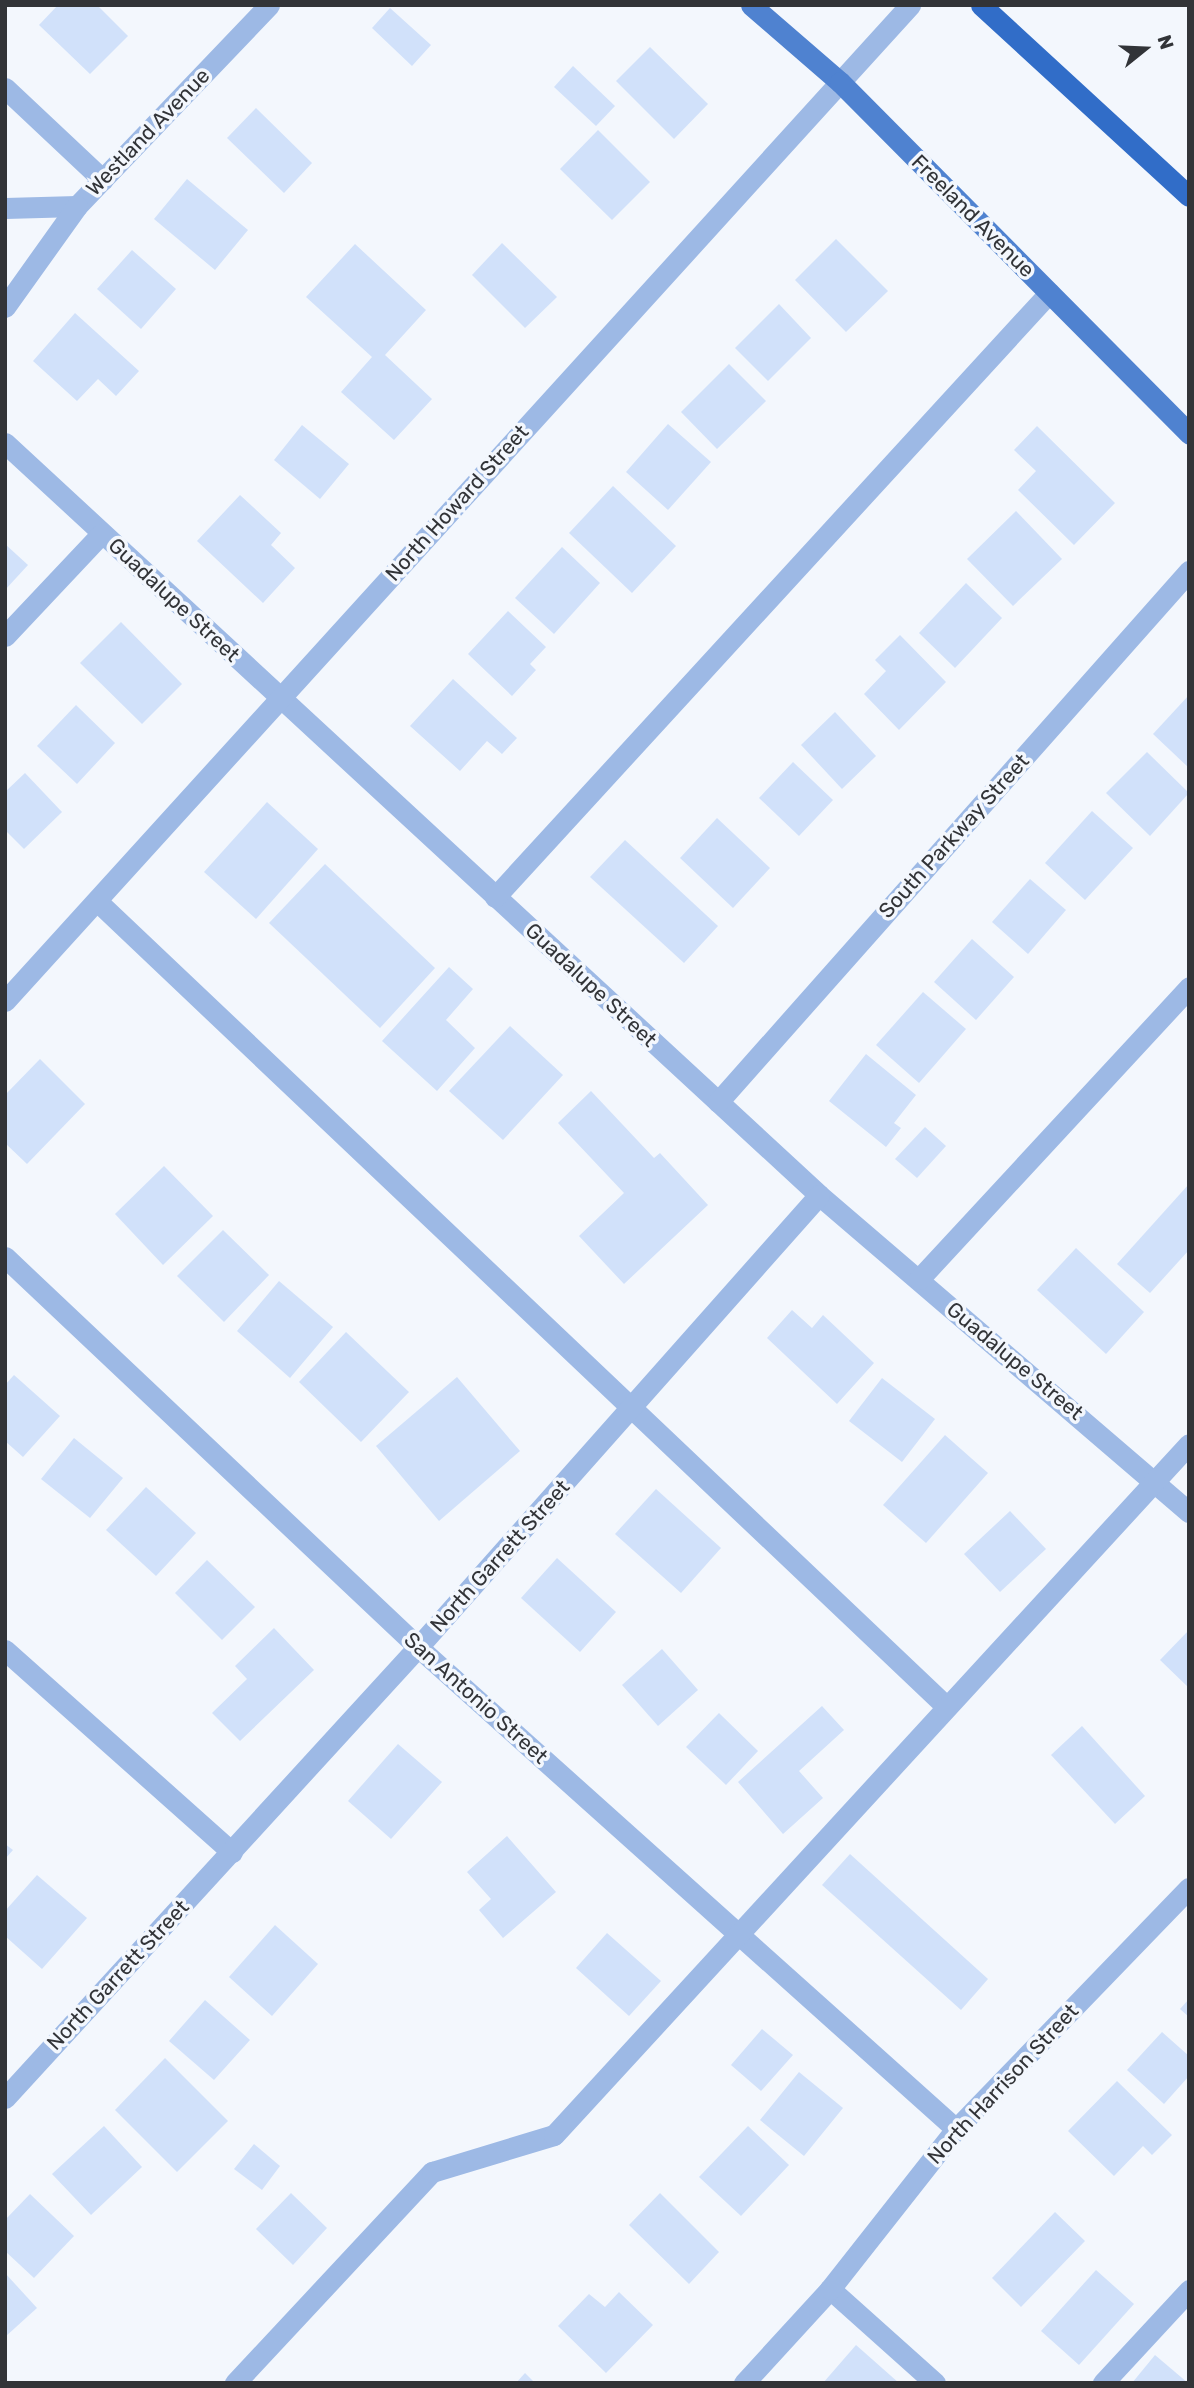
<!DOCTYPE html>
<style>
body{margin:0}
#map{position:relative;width:1194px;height:2388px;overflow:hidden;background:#f3f7fd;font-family:Rubik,sans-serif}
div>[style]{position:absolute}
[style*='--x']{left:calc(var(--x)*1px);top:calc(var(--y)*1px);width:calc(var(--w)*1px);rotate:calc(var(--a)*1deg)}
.building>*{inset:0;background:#d1e1fa}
.minor>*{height:21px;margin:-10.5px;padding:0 10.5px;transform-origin:10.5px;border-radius:10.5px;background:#9db9e5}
.major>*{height:21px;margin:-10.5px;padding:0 10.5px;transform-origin:10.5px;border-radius:10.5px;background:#4f82d0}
.highway>*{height:21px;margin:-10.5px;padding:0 10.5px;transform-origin:10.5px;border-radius:10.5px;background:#316dc8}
span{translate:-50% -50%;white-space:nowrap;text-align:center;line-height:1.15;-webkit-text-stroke:7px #f3f7fd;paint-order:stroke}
.street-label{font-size:21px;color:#323438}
.frame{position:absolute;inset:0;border:7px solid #323438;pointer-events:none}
.north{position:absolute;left:1110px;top:14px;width:70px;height:70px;-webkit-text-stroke:5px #f3f7fd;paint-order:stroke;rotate:72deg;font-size:19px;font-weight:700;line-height:28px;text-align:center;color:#323438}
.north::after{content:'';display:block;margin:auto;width:24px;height:32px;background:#323438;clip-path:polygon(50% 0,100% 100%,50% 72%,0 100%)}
</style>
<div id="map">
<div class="building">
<i style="clip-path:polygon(58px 5px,97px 5px,128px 36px,90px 74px,39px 25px)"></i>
<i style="clip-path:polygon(390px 8px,431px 45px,412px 66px,372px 28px)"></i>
<i style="clip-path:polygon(650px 47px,708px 104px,674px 139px,616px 81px)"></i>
<i style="clip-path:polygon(573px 66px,615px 106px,596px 126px,554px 87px)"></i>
<i style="clip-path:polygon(256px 108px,312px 163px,284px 193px,227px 138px)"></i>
<i style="clip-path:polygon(598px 130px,650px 182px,612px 220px,560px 169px)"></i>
<i style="clip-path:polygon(187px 179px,248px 230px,215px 270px,154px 219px)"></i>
<i style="clip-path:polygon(836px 239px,888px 291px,846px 332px,795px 280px)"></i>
<i style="clip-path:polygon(502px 243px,557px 297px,525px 328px,472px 275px)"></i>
<i style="clip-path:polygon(355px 244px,426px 310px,385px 355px,432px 399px,394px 440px,341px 392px,372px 357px,306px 297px)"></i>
<i style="clip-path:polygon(132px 250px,176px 289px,141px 329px,97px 289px)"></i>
<i style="clip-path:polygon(779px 304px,811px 338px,768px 381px,735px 348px)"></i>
<i style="clip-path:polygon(75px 313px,139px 371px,116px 396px,98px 379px,77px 401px,33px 361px)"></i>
<i style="clip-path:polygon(729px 364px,766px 401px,717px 449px,681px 412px)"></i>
<i style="clip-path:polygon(668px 424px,711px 462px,668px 510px,626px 472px)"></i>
<i style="clip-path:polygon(302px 425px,349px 464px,320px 499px,274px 460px)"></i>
<i style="clip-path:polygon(1037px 426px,1115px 503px,1074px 545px,1018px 490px,1036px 471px,1014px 450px)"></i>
<i style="clip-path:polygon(613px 486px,676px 546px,632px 593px,569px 533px)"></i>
<i style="clip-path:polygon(240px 495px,281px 533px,271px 545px,295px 568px,263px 603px,197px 541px)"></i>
<i style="clip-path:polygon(1016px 511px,1062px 559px,1013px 606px,967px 559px)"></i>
<i style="clip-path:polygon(5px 544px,28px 565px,5px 590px)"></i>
<i style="clip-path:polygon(562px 547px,600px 583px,554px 634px,515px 598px)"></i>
<i style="clip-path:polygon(966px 583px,1002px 618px,955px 668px,919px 633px)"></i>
<i style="clip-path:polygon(508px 611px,546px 647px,530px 664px,536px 670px,512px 696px,468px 654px)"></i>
<i style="clip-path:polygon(121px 622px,182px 684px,142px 724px,80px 663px)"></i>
<i style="clip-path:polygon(900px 635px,946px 682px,899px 730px,864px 694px,886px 671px,875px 660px)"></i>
<i style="clip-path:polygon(453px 679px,517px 738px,502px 754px,487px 741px,460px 771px,410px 726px)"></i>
<i style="clip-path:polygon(1189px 695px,1189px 768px,1153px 734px)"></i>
<i style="clip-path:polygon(76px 705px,115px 743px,77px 784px,37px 746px)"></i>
<i style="clip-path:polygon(835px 712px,876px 756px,842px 789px,801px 745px)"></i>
<i style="clip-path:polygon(1147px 752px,1189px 793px,1150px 836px,1106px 793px)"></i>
<i style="clip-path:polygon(793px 762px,833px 800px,799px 836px,759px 798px)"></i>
<i style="clip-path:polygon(25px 773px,62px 812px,24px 849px,5px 830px,5px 792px)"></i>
<i style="clip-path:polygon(267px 802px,318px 849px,256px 919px,204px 872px)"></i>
<i style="clip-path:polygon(1092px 811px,1133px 848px,1085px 900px,1045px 863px)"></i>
<i style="clip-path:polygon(717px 818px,770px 868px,733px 908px,680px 858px)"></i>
<i style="clip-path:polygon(625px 840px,718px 926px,684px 963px,590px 877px)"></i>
<i style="clip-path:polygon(325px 864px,435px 968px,380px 1028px,269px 923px)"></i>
<i style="clip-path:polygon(1030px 879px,1066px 910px,1028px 954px,992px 922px)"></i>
<i style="clip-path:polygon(972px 939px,1014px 977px,976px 1020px,934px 982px)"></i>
<i style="clip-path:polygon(449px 967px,473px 989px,446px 1020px,475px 1048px,437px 1091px,382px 1041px)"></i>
<i style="clip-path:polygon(923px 992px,966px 1029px,919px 1083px,876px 1045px)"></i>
<i style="clip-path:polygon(510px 1026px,563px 1075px,503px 1140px,449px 1091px)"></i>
<i style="clip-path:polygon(866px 1054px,916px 1095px,894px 1123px,901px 1128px,886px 1147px,829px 1101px)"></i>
<i style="clip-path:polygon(40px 1059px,85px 1104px,27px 1164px,5px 1143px,5px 1095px)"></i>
<i style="clip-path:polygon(591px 1091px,654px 1158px,660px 1153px,708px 1205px,624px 1284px,579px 1236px,624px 1193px,558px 1123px)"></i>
<i style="clip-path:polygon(925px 1127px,946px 1146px,917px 1178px,895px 1159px)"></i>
<i style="clip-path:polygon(164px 1166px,213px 1216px,163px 1265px,115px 1214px)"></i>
<i style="clip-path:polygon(1189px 1184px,1189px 1250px,1150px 1293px,1117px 1264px)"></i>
<i style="clip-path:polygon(223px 1230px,269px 1275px,224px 1322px,177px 1276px)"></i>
<i style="clip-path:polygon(1076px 1248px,1144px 1312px,1106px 1354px,1037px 1290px)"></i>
<i style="clip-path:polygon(279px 1281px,333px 1327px,290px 1378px,237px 1331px)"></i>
<i style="clip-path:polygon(792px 1310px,812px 1328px,823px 1315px,874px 1363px,837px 1404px,767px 1338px)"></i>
<i style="clip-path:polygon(346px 1332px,409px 1392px,361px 1442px,299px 1382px)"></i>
<i style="clip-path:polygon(14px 1375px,60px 1416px,23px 1457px,5px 1441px,5px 1385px)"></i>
<i style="clip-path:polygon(457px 1377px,520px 1451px,439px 1521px,376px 1446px)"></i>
<i style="clip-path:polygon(882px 1378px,935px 1419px,902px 1462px,849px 1421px)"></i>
<i style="clip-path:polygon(945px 1435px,988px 1473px,926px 1543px,883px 1505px)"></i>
<i style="clip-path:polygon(74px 1438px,123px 1478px,90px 1518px,41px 1479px)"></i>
<i style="clip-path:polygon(146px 1487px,196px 1533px,156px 1576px,106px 1530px)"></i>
<i style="clip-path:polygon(656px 1489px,721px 1548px,681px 1593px,615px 1534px)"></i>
<i style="clip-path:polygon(1010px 1511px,1046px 1549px,1000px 1592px,964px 1554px)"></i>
<i style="clip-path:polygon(557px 1558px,616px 1612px,580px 1652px,521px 1598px)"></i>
<i style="clip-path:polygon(207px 1560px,255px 1607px,222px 1640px,175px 1593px)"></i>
<i style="clip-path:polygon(274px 1628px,314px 1670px,240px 1741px,212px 1713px,247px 1679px,235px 1666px)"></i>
<i style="clip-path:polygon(1189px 1630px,1189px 1688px,1160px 1660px)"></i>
<i style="clip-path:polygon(662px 1649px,698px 1690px,658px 1726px,622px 1685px)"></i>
<i style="clip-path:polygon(822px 1706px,844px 1730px,799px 1771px,823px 1798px,783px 1834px,738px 1782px)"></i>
<i style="clip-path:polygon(719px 1713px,758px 1751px,726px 1785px,686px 1747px)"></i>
<i style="clip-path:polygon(1082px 1726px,1145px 1796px,1115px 1824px,1051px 1755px)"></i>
<i style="clip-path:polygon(398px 1744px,442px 1782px,391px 1839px,348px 1801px)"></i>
<i style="clip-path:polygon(507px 1836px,556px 1892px,503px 1938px,479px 1910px,491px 1899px,467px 1872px)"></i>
<i style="clip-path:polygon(5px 1844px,13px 1850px,5px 1859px)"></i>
<i style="clip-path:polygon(850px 1854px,988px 1979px,961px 2010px,822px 1885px)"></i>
<i style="clip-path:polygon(37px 1875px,87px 1918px,42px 1969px,5px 1936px,5px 1911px)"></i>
<i style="clip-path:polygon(275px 1925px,318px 1964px,272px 2016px,229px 1977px)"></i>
<i style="clip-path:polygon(607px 1933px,661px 1981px,629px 2016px,576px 1968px)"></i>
<i style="clip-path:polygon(1189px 1999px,1189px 2017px,1180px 2009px)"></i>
<i style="clip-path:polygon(205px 2000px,250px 2040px,214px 2080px,169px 2041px)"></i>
<i style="clip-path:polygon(762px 2029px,793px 2055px,761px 2091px,731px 2065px)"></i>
<i style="clip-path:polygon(1162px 2032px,1189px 2056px,1189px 2076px,1164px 2104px,1127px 2070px)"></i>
<i style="clip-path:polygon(165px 2058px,228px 2121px,177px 2172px,115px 2110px)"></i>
<i style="clip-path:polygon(799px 2072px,843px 2108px,804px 2156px,760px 2120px)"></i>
<i style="clip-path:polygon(1117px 2081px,1172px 2135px,1152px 2155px,1143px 2146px,1114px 2176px,1068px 2131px)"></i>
<i style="clip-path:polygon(104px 2126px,142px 2167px,91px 2215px,52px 2174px)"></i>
<i style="clip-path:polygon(748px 2126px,789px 2165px,741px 2216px,699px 2177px)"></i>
<i style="clip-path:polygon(254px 2144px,280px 2166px,262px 2190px,234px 2169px)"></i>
<i style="clip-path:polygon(291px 2193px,327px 2228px,293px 2265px,256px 2229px)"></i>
<i style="clip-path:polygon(660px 2193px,719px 2252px,689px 2284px,629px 2225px)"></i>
<i style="clip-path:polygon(30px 2194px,74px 2236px,34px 2278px,5px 2251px,5px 2220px)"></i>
<i style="clip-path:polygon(1055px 2212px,1085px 2241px,1021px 2307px,992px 2278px)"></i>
<i style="clip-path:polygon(1096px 2270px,1134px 2304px,1079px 2365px,1041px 2331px)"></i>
<i style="clip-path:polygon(5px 2273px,37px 2308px,5px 2337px)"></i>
<i style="clip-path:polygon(619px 2292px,653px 2325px,606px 2373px,558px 2326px,589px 2294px,605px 2307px)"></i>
<i style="clip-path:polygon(856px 2345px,899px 2383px,823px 2383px)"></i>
<i style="clip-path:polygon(1155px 2355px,1188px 2383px,1132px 2383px)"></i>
<i style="clip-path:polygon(525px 2373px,535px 2383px,516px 2383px)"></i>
</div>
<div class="minor">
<i style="--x:5;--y:88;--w:134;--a:43.2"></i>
<i style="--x:5;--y:208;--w:72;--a:-1.6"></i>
<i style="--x:77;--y:206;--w:278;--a:-46.3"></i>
<i style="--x:5;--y:307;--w:124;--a:-54.5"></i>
<i style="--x:5;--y:443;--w:1108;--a:42.73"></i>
<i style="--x:819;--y:1195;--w:487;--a:40.6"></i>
<i style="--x:5;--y:636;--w:141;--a:-46.7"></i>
<i style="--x:495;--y:897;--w:820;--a:-47.47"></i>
<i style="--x:97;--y:901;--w:1171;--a:43.48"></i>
<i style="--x:5;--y:1001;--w:1346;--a:-47.74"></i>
<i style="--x:718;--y:1102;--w:710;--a:-48.43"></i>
<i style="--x:5;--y:1257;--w:568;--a:43.36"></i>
<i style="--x:418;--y:1647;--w:722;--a:41.86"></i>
<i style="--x:919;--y:1279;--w:398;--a:-47.2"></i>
<i style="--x:5;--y:1650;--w:304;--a:41.7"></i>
<i style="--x:5;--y:2098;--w:612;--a:-47.52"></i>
<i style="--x:418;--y:1647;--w:604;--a:-48.42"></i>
<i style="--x:830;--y:2289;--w:141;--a:41.8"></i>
<i style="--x:235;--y:2383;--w:289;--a:-47"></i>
<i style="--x:432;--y:2172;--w:127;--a:-16.9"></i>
<i style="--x:554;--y:2135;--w:938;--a:-47.42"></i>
<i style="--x:744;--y:2383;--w:127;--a:-47.5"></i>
<i style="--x:830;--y:2289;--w:204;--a:-51.8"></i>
<i style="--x:956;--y:2129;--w:335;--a:-46"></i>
<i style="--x:1103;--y:2383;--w:127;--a:-47.2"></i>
</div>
<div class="major">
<i style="--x:751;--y:5;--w:118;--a:40.9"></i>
<i style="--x:840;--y:82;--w:496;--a:45.2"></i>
</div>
<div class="highway">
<i style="--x:981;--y:5;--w:282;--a:42.6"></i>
</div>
<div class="street-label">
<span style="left:148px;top:132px;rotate:-46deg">Westland Avenue</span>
<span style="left:973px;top:216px;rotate:45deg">Freeland Avenue</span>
<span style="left:457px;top:503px;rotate:-48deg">North Howard Street</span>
<span style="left:174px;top:600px;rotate:43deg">Guadalupe Street</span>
<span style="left:954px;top:836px;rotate:-48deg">South Parkway Street</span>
<span style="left:591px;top:985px;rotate:43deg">Guadalupe Street</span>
<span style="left:1015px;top:1361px;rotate:40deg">Guadalupe Street</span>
<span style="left:500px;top:1556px;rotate:-48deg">North Garrett Street</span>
<span style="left:476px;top:1698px;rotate:42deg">San Antonio Street</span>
<span style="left:118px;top:1975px;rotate:-47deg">North Garrett Street</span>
<span style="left:1003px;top:2084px;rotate:-47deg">North Harrison Street</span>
</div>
<div class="frame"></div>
<div class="north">N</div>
</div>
